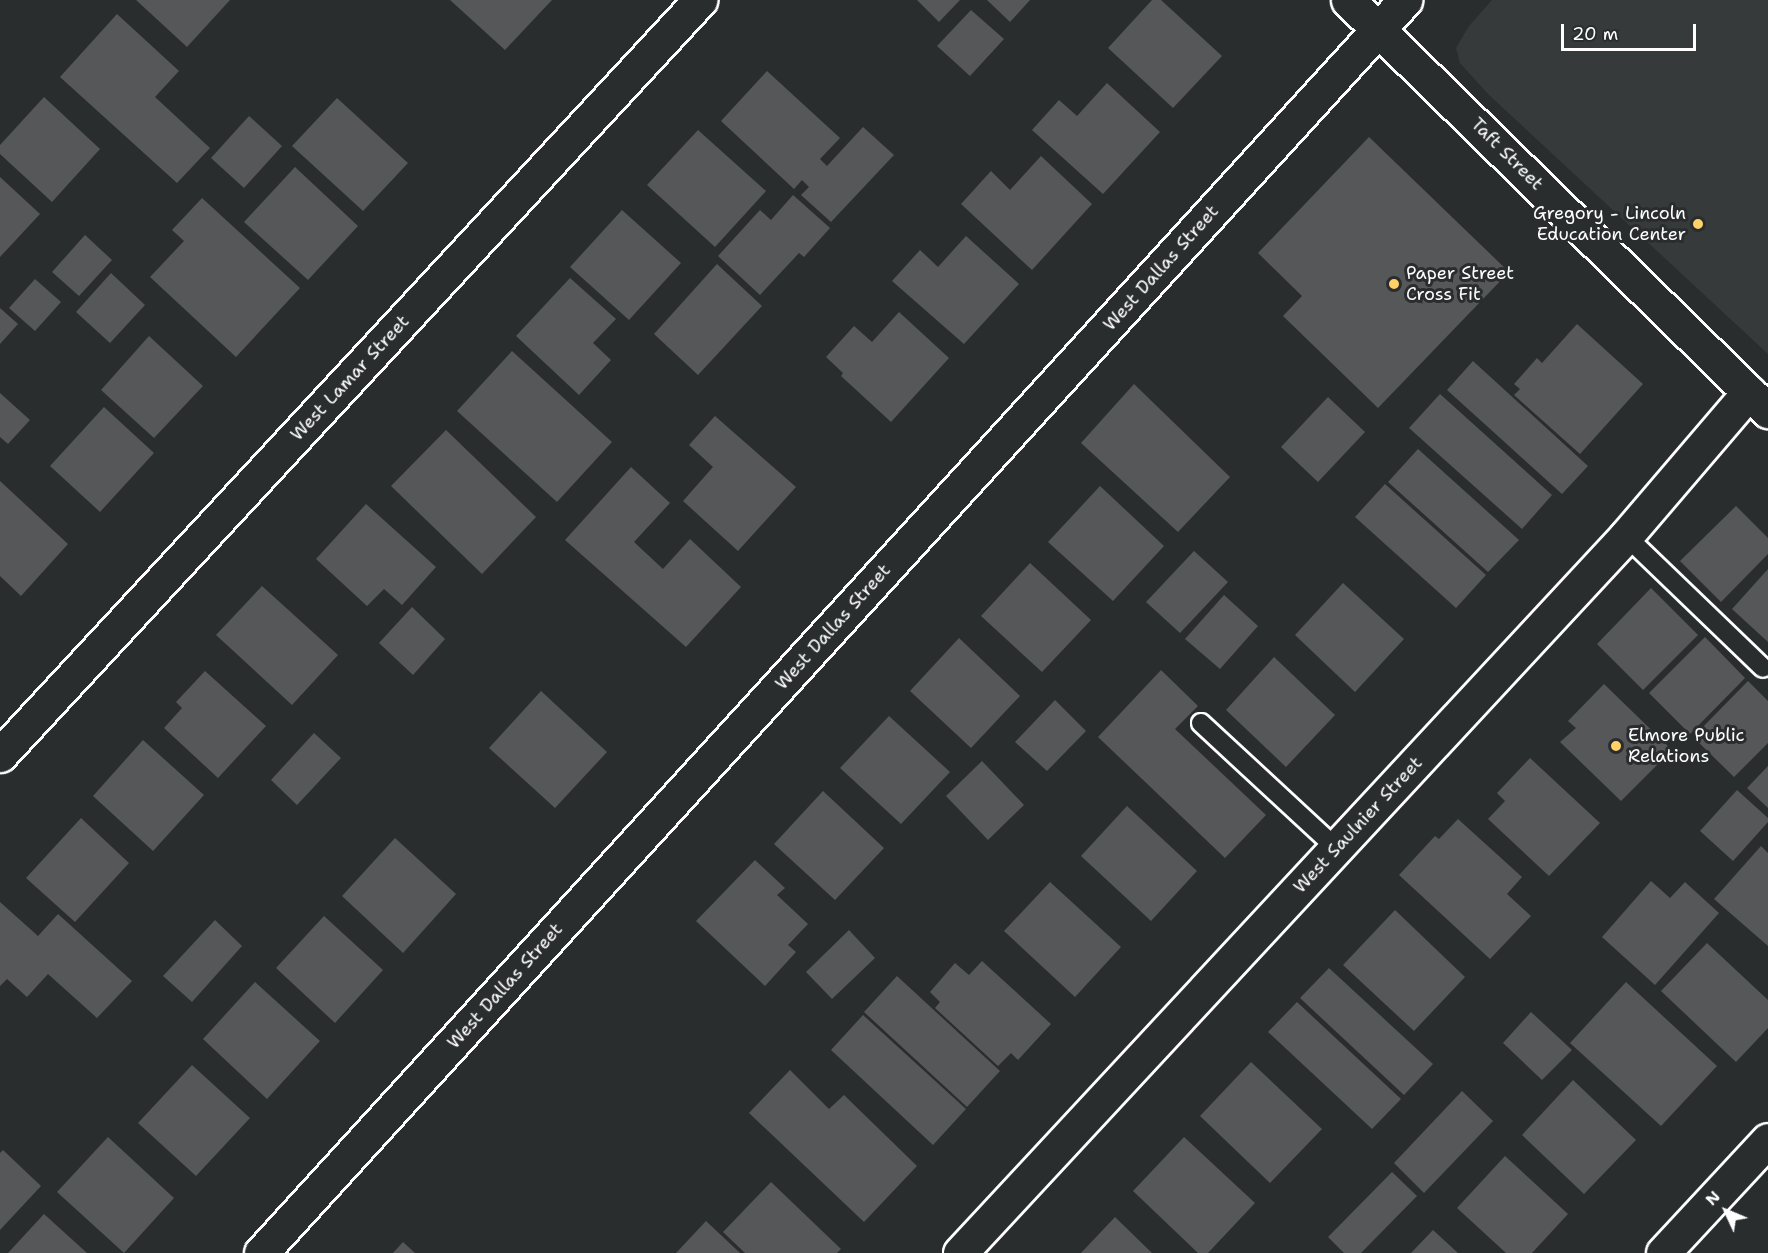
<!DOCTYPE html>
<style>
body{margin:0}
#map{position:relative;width:1768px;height:1253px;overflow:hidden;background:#2a2d2e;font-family:"Shantell Sans",sans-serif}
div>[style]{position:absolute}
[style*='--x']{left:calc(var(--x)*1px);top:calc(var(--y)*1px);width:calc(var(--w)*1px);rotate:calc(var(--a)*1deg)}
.built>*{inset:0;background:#373a3b}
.building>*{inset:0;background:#555758}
.roads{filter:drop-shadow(2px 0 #fff) drop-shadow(-2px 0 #fff) drop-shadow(0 2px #fff) drop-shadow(0 -2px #fff)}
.lane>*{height:18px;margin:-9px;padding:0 9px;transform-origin:9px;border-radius:9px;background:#2a2d2e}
.street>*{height:33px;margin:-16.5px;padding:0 16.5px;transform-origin:16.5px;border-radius:16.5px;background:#2a2d2e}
.secondary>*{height:33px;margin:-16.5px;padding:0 16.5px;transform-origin:16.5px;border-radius:16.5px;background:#2a2d2e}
.dots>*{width:16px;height:16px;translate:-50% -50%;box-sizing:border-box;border:3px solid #2a2d2e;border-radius:50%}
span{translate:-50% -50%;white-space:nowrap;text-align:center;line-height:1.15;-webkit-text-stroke:6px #2a2d2e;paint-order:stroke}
.street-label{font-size:18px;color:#fff}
.poi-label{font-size:18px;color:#fff}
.right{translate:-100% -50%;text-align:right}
.left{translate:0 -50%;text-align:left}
.north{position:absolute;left:1696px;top:1181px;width:60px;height:60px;-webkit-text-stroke:4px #2a2d2e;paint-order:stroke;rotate:314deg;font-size:16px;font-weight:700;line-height:24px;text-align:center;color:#fff}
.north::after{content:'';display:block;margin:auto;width:21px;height:27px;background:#fff;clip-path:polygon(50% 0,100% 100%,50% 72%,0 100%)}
.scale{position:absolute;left:1561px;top:24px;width:135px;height:27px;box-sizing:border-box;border:3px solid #fff;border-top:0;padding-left:8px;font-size:18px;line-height:21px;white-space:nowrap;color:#fff;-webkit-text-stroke:4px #2a2d2e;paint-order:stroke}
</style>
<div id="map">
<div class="built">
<i style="clip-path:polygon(1492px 0,1768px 0,1768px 354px,1488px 94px,1460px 63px,1456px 48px,1469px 26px)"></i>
</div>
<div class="building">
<i style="clip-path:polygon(136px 0,230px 0,187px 47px)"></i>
<i style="clip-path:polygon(450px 0,552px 0,505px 50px)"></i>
<i style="clip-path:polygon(917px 0,960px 0,939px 22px)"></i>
<i style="clip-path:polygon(987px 0,1030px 0,1010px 22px)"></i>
<i style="clip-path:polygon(1152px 0,1161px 0,1222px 56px,1173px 108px,1108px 48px)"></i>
<i style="clip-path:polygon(971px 10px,1004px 39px,970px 76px,937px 46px)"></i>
<i style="clip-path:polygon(117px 14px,179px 71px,155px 97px,210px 148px,177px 183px,60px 77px)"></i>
<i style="clip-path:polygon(767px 71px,840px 138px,820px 159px,827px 166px,863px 127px,894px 155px,831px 222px,801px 195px,809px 187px,802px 180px,794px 189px,721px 121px)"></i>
<i style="clip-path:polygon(1107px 83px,1160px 132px,1103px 194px,1032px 130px,1059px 100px,1077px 116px)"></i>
<i style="clip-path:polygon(44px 97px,100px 149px,52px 202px,0 154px,0 145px)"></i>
<i style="clip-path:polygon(337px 98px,408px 163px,363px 211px,292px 146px)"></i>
<i style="clip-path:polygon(249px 116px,282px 146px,244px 188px,211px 158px)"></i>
<i style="clip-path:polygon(698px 130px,766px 191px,715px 247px,647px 185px)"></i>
<i style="clip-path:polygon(1369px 137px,1509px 272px,1378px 408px,1283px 316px,1302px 296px,1258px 253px)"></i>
<i style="clip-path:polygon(1041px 156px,1092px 204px,1032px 270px,961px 204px,991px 171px,1010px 190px)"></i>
<i style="clip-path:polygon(295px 167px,358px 226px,308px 280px,244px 222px)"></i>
<i style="clip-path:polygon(0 177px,40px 214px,0 257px)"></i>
<i style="clip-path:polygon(793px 195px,830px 228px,804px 257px,799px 253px,760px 295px,718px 256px,760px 210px,771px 220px)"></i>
<i style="clip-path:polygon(202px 198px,300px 288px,236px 357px,150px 277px,184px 241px,172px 230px)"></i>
<i style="clip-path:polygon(622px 210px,681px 263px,629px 320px,570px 267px)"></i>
<i style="clip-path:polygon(85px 235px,112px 260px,79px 296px,52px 272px)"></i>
<i style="clip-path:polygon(966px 236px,1019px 284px,964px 344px,892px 281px,920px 250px,938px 267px)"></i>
<i style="clip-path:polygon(717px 264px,762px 306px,698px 375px,654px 334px)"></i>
<i style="clip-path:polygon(111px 273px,145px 305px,110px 343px,76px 312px)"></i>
<i style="clip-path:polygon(570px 278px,616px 319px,593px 343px,611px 360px,579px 395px,516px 336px)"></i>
<i style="clip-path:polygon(35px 279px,61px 302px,35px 331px,9px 308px)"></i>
<i style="clip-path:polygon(0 308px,18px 324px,0 344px)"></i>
<i style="clip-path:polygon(899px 312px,949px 358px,891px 422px,841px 376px,843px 373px,826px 357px,854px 326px,872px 342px)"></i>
<i style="clip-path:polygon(1577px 324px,1643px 384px,1580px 454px,1514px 395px,1520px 389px,1514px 384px,1537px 358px,1542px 363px)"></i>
<i style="clip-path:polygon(149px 336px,203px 386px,154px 438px,101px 390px)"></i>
<i style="clip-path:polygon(512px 351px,612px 442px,557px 502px,457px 411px)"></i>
<i style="clip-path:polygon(1473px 361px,1588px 466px,1562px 494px,1447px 390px)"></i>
<i style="clip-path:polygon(1134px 384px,1230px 477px,1178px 532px,1081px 443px)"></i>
<i style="clip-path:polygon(0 393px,30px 420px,8px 444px,0 437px)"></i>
<i style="clip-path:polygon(1440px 394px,1552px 495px,1522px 529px,1409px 428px)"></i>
<i style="clip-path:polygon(1328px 397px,1365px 432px,1318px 482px,1281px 447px)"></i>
<i style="clip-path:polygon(104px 407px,154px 453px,100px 512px,50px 466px)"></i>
<i style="clip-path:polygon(715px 416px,796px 487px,738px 551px,683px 501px,713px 467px,689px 445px)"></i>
<i style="clip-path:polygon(446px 430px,536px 517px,482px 574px,391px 486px)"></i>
<i style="clip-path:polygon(1418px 449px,1519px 540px,1488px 572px,1388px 482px)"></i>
<i style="clip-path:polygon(631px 467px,670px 503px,634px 542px,663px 569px,690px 539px,741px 587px,686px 647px,565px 540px)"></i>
<i style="clip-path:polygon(0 481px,68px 544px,21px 596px,0 576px)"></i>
<i style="clip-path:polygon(1385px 484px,1486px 575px,1456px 608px,1355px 517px)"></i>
<i style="clip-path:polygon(1100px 486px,1164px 546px,1113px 601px,1048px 542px)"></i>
<i style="clip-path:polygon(366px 504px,436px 567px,402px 605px,384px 589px,367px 606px,316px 559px)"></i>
<i style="clip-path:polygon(1736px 506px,1768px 538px,1768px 554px,1721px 602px,1680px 561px)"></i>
<i style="clip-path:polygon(1194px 551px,1228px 582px,1180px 633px,1146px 602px)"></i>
<i style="clip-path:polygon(1030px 563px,1091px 620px,1042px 672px,981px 616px)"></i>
<i style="clip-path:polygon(1768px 569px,1768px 642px,1732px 609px)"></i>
<i style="clip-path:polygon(1343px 583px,1404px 639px,1355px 692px,1295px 635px)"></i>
<i style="clip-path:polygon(262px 586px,338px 655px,292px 705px,216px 635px)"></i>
<i style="clip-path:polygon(1651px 588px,1698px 635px,1643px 690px,1597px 644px)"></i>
<i style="clip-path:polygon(1224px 595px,1258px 626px,1220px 669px,1185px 639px)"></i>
<i style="clip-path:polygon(412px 607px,445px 639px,413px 675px,379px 643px)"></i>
<i style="clip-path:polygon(1705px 637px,1745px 678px,1690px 734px,1649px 693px)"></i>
<i style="clip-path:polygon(959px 638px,1020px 696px,971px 748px,910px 691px)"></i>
<i style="clip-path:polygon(1274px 657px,1335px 715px,1286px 767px,1226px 710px)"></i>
<i style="clip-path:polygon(1161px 670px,1198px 706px,1175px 729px,1266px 815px,1225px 858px,1098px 737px)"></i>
<i style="clip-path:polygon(205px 671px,266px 726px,218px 778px,164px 728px,182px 708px,176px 702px)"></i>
<i style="clip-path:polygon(1748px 681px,1768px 701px,1768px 743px,1734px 777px,1693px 737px)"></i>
<i style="clip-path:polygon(1604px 684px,1672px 750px,1621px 801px,1560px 742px,1576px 728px,1568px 721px)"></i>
<i style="clip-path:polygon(541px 691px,607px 752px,555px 808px,489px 748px)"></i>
<i style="clip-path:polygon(1055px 700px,1086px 731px,1047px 771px,1015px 742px)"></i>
<i style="clip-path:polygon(889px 716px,950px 772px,901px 824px,840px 768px)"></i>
<i style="clip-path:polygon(314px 733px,341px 758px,297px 805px,271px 780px)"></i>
<i style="clip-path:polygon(143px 740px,204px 795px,153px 851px,93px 796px)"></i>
<i style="clip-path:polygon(1530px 758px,1600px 823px,1549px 876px,1488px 819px,1505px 801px,1497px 793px)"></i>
<i style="clip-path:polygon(982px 761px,1024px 805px,988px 840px,946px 796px)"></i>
<i style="clip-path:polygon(1768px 766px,1768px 808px,1747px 788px)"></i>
<i style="clip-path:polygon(1737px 790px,1768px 818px,1768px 822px,1733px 861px,1700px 831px)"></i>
<i style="clip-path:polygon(823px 791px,884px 848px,835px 900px,774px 844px)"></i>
<i style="clip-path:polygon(1127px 806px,1197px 871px,1151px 921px,1081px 856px)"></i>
<i style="clip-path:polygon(81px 818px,129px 863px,75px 922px,26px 878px)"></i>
<i style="clip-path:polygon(1458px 819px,1522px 877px,1507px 894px,1531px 916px,1490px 959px,1399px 875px,1435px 836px,1439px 839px)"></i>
<i style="clip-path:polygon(395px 838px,456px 894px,403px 953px,342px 896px)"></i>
<i style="clip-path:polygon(1761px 846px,1768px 853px,1768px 946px,1714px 899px)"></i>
<i style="clip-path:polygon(755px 860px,785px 888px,777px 895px,808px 924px,788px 945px,796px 952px,765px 986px,696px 921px)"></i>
<i style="clip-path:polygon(1651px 881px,1670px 898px,1685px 882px,1719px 913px,1655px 985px,1602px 937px)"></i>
<i style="clip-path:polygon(1050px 882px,1121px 947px,1075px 997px,1004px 931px)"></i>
<i style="clip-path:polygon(0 902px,38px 936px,58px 914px,132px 981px,97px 1018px,48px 974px,27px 997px,7px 979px,0 986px)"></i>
<i style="clip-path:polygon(1395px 910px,1465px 977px,1414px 1031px,1343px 965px)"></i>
<i style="clip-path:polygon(324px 916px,383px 970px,335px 1023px,276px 968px)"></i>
<i style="clip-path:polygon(215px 920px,242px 946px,192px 1002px,163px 976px)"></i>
<i style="clip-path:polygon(849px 930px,875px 958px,832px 999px,806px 972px)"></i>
<i style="clip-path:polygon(1707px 943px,1768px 1000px,1768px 1028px,1736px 1062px,1661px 991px)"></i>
<i style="clip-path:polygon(982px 961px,1051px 1024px,1018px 1060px,1011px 1053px,998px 1066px,935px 1008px,940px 1002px,930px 992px,955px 963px,969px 975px)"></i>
<i style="clip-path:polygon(1329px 968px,1433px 1064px,1404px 1095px,1300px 998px)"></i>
<i style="clip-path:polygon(897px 976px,1000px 1071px,967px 1107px,864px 1012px)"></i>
<i style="clip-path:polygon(255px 982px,320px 1041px,267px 1099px,203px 1039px)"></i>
<i style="clip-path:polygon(1626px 982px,1717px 1066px,1661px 1126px,1570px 1043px)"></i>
<i style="clip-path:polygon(1297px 1002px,1401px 1099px,1372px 1129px,1268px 1032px)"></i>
<i style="clip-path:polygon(1531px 1012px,1572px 1050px,1542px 1080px,1503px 1043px)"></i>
<i style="clip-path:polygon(863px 1015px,966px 1109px,933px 1145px,831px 1050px)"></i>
<i style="clip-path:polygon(1251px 1062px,1322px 1129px,1270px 1183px,1200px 1116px)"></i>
<i style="clip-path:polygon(192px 1065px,250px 1118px,196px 1176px,138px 1123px)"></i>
<i style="clip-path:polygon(790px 1070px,829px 1109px,844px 1095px,917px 1166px,864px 1222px,749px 1113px)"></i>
<i style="clip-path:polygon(1573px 1080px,1636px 1140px,1584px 1194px,1522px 1135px)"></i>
<i style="clip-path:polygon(1462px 1091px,1493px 1121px,1424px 1193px,1394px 1163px)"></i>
<i style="clip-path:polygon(108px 1137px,174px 1198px,124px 1253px,57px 1192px)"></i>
<i style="clip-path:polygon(1184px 1137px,1255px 1203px,1208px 1253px,1198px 1253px,1133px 1191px)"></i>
<i style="clip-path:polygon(3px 1150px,41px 1186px,0 1230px,0 1153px)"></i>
<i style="clip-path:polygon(1505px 1156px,1568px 1214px,1532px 1253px,1506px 1253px,1457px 1208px)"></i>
<i style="clip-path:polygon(1392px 1172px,1417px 1196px,1361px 1253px,1344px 1253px,1328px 1237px)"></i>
<i style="clip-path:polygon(771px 1182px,841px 1249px,837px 1253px,745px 1253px,723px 1232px)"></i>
<i style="clip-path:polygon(44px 1214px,87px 1253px,8px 1253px)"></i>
<i style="clip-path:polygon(1115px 1217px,1152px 1253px,1081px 1253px)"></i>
<i style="clip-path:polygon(706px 1221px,740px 1253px,676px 1253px)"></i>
<i style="clip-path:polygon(1433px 1230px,1458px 1253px,1411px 1253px)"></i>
<i style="clip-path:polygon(403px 1242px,415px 1253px,393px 1253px)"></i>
</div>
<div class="roads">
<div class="lane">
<i style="--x:1626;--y:536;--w:190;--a:43.9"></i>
<i style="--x:1201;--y:723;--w:184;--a:42.8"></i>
</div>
<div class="street">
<i style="--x:0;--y:755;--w:1030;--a:-47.16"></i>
<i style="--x:960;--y:1253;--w:979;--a:-47.11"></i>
<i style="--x:1626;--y:536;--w:189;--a:-49.5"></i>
<i style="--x:1663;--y:1253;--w:154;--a:-47.1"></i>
</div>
<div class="secondary">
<i style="--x:1348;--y:0;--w:588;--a:44.38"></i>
<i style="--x:261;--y:1253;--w:1697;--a:-47.6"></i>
</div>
</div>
<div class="dots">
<i style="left:1698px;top:224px;background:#ffd166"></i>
<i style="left:1394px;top:284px;background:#ffd166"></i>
<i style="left:1616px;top:746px;background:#ffd166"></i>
</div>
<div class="street-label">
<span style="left:1507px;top:154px;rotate:45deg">Taft Street</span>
<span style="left:1161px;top:268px;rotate:-48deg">West Dallas Street</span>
<span style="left:350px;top:378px;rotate:-47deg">West Lamar Street</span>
<span style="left:833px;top:627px;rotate:-48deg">West Dallas Street</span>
<span style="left:1358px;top:825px;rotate:-47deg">West Saulnier Street</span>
<span style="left:505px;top:986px;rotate:-48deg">West Dallas Street</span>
</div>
<div class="poi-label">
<span class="right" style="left:1686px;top:224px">Gregory - Lincoln<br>Education Center</span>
<span class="left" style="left:1406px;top:284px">Paper Street<br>Cross Fit</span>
<span class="left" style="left:1628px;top:746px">Elmore Public<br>Relations</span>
</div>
<div class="north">N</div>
<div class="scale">20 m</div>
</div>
